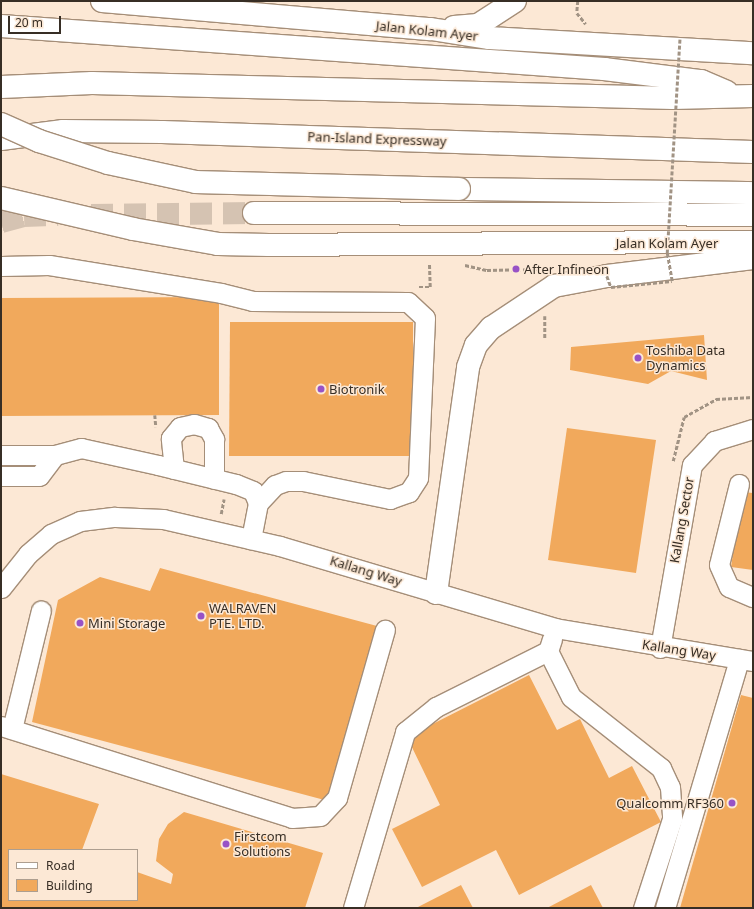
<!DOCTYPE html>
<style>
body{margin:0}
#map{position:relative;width:754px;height:909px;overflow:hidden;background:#fce8d5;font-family:"Noto Sans",sans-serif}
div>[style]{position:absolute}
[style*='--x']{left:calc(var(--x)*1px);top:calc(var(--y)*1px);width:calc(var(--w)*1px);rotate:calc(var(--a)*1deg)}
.building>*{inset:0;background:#f1a95c}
.highway-tunnel>*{height:22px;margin-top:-11px;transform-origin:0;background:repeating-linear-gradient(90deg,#d5c3b2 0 22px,transparent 0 33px)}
.path>*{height:2.5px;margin-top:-1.25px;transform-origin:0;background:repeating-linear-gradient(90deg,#a19384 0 4px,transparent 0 6px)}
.roads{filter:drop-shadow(1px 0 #a58e78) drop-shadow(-1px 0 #a58e78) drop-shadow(0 1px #a58e78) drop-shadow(0 -1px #a58e78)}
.minor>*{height:19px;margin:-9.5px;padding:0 9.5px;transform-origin:9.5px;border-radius:9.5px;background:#fff}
.major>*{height:22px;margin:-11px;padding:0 11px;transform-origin:11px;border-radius:11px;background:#fff}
.highway>*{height:22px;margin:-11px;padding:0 11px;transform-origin:11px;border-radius:11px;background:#fff}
.path-bridge>*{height:2.5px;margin-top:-1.25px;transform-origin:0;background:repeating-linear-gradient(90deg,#a19384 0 4px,transparent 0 6px)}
.bridges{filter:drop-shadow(1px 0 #a58e78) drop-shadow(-1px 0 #a58e78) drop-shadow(0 1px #a58e78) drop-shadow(0 -1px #a58e78)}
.highway-bridge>*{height:22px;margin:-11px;padding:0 11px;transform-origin:11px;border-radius:11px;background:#fff}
.dots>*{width:11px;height:11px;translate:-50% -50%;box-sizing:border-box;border:2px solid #fce8d5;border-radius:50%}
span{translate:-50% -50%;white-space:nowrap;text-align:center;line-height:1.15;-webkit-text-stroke:3px #fce8d5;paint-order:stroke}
.street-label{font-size:13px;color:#372e25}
.poi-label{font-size:13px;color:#372e25}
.left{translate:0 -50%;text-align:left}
.right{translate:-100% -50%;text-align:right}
.frame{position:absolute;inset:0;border:2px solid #372e25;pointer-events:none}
.legend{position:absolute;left:8px;top:849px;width:130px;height:52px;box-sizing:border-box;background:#fce8d5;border:1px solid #ad9e8f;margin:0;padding:5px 7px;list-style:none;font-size:12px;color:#372e25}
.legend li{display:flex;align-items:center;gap:8px;height:20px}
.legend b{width:20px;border:1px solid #ad9e8f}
.scale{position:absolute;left:8px;top:16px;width:53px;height:18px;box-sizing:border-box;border:2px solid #372e25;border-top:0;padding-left:5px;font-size:12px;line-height:14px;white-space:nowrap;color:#372e25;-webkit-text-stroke:3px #fce8d5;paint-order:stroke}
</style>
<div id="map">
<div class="building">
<i style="clip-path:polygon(219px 297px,219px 415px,1px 416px,1px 298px)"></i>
<i style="clip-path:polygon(230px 322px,413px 322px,413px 456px,229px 456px)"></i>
<i style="clip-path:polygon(704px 335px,707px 380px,671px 371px,648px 384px,570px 370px,571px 347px)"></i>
<i style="clip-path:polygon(567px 428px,656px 440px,636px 573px,548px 560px)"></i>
<i style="clip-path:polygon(742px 492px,753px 493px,753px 570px,731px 567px)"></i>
<i style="clip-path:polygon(160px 568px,377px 626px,332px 802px,32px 722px,58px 600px,100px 577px,150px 591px)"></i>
<i style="clip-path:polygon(529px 675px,557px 730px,580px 719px,609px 778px,632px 766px,661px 822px,519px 895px,496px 850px,422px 887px,392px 829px,440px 805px,407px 737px)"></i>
<i style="clip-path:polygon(741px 695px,753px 698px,753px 908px,680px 908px)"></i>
<i style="clip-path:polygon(1px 774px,99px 804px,82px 850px,9px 850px,9px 900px,137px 900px,137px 872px,171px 884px,173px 874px,156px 861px,159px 839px,168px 824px,184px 812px,323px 853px,305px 908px,1px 908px)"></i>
<i style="clip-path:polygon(461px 885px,473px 908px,416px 908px)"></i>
<i style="clip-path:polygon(591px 885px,603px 908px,547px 908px)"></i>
</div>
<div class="highway-tunnel">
<i style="--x:91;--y:215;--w:163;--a:-0.7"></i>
<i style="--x:1;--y:222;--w:24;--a:-15"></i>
<i style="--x:24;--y:216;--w:34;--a:-2"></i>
</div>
<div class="path">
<i style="--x:408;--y:1;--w:56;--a:0"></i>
<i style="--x:578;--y:1;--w:12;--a:95"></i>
<i style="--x:577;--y:13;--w:14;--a:51"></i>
<i style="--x:465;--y:265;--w:23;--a:13"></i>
<i style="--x:487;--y:270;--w:56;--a:-1"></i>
<i style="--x:419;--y:287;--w:11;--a:0"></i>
<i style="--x:430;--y:287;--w:24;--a:-92"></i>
<i style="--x:545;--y:316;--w:23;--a:90"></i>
<i style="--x:155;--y:415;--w:12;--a:85"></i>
<i style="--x:673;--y:461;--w:45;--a:-76"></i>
<i style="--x:684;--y:417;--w:37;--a:-29"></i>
<i style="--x:716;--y:399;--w:37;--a:-3"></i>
<i style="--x:221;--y:514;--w:15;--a:-79"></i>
</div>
<div class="roads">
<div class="minor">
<i style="--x:1;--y:266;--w:48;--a:-1.2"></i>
<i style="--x:49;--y:265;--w:174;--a:9.2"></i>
<i style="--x:221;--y:293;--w:32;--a:14"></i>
<i style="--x:252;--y:301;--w:156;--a:0.4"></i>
<i style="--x:408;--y:302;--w:23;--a:43"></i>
<i style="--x:425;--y:318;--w:160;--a:92.5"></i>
<i style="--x:418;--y:478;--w:17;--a:123"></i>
<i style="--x:409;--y:492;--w:20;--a:160"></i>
<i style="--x:390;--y:499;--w:89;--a:-168.3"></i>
<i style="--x:303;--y:481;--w:17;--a:180"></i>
<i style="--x:286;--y:481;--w:12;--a:160"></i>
<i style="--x:275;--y:485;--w:25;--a:133"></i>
<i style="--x:258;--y:503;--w:37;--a:101"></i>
<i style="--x:1;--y:455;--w:54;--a:0"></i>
<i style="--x:55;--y:455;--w:26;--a:127"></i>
<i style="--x:39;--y:476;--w:38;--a:180"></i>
<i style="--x:55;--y:455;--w:27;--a:-15"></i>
<i style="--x:81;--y:448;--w:79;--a:12.4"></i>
<i style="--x:158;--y:465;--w:80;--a:13.7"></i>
<i style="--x:236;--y:484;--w:18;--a:22"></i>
<i style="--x:253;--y:491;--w:13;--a:67"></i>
<i style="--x:174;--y:469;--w:31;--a:-96"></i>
<i style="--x:171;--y:438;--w:14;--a:-51"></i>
<i style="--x:180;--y:427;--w:14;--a:-12"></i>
<i style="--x:194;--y:424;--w:15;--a:16"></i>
<i style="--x:208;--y:428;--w:13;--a:61"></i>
<i style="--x:214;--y:439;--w:40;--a:90"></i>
<i style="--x:739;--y:484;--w:83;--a:103.9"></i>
<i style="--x:719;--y:565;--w:24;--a:66"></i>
<i style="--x:729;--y:587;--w:26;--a:23"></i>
<i style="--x:1;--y:588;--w:43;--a:-51.5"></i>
<i style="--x:28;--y:554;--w:30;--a:-41"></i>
<i style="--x:51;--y:534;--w:32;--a:-24"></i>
<i style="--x:80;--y:521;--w:35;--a:-7"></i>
<i style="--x:115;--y:517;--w:48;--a:2.4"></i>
<i style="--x:163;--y:519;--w:120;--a:13"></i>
<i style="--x:280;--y:546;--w:287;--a:16.6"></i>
<i style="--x:555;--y:628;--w:201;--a:9.5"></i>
<i style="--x:552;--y:639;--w:13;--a:108"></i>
<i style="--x:548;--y:651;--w:51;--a:63.4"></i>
<i style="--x:571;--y:697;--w:115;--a:38.3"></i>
<i style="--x:661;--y:768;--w:21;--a:65"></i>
<i style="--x:670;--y:787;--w:32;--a:86"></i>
<i style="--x:672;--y:819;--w:94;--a:108"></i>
<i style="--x:660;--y:648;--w:186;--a:-80.1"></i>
<i style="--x:692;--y:465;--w:33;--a:-47"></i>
<i style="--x:714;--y:441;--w:41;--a:-17.1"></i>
<i style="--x:1;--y:726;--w:305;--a:17.5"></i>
<i style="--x:292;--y:818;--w:28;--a:-4"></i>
<i style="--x:320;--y:816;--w:25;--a:-47"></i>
<i style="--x:337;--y:798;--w:175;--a:-74.1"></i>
<i style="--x:12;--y:729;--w:122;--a:-76.3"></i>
<i style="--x:353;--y:908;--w:184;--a:-73.5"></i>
<i style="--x:405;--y:732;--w:40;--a:-39"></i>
<i style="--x:436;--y:707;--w:125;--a:-26.6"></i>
<i style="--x:665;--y:908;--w:260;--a:-73.4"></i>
</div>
<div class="major">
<i style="--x:102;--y:1;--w:330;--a:4.9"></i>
<i style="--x:431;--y:29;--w:59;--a:8.8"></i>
<i style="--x:489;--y:38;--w:264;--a:3.3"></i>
<i style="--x:454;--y:27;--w:24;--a:-5"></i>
<i style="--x:478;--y:25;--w:44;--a:-33"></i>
<i style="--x:269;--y:245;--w:484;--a:-0.4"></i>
<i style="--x:436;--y:593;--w:228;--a:-81.9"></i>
<i style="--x:468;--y:367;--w:23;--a:-70"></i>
<i style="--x:476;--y:345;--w:23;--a:-49"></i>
<i style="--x:491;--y:328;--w:76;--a:-33.7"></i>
<i style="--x:554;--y:286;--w:54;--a:-10.7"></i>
<i style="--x:607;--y:276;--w:147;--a:-7"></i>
</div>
<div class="highway">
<i style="--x:1;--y:26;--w:605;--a:4.08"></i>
<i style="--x:604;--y:69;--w:98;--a:7.1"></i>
<i style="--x:701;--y:81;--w:28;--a:23"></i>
<i style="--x:1;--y:87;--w:91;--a:-2.5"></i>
<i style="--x:92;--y:83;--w:581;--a:1.48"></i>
<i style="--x:673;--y:98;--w:80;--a:-1.4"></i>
<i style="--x:1;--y:139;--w:63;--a:-7.4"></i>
<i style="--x:63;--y:131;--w:99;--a:0.6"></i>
<i style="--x:162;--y:132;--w:591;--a:1.94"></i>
<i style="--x:459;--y:189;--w:294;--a:0.8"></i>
<i style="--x:1;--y:198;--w:136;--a:13.2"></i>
<i style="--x:133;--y:229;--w:86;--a:10"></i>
<i style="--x:218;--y:244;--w:51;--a:1.1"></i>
<i style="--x:254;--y:213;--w:499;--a:0.2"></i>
</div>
</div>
<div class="path-bridge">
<i style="--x:607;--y:276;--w:12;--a:70"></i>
<i style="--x:611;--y:287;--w:61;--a:-5.6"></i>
<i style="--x:672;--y:281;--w:28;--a:-100"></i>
<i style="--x:667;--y:253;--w:216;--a:-86.6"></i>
</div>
<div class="bridges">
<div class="highway-bridge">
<i style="--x:1;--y:124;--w:42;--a:24.1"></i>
<i style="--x:39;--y:141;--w:72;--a:17.7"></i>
<i style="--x:108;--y:163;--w:90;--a:12.2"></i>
<i style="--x:196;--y:182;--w:263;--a:1.5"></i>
</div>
</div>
<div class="dots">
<i style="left:516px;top:269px;background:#9852c6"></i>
<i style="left:638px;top:358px;background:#9852c6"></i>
<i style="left:321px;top:389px;background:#9852c6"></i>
<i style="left:201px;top:616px;background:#9852c6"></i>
<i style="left:80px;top:623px;background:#9852c6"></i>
<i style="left:732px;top:803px;background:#9852c6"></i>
<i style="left:226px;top:844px;background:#9852c6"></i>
</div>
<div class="street-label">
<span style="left:427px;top:31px;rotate:6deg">Jalan Kolam Ayer</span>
<span style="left:377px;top:139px;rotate:2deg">Pan-Island Expressway</span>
<span style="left:667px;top:243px">Jalan Kolam Ayer</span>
<span style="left:682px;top:520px;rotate:-80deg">Kallang Sector</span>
<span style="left:366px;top:571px;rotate:17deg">Kallang Way</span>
<span style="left:679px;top:650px;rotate:9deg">Kallang Way</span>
</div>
<div class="poi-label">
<span class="left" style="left:524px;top:269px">After Infineon</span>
<span class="left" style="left:646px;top:358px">Toshiba Data<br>Dynamics</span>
<span class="left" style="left:329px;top:389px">Biotronik</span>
<span class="left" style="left:209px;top:616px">WALRAVEN<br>PTE. LTD.</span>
<span class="left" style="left:88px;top:623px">Mini Storage</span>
<span class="right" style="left:724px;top:803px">Qualcomm RF360</span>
<span class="left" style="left:234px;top:844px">Firstcom<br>Solutions</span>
</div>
<div class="frame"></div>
<ul class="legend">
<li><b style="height:5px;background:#fff"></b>Road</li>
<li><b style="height:11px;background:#f1a95c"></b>Building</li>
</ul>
<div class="scale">20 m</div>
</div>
